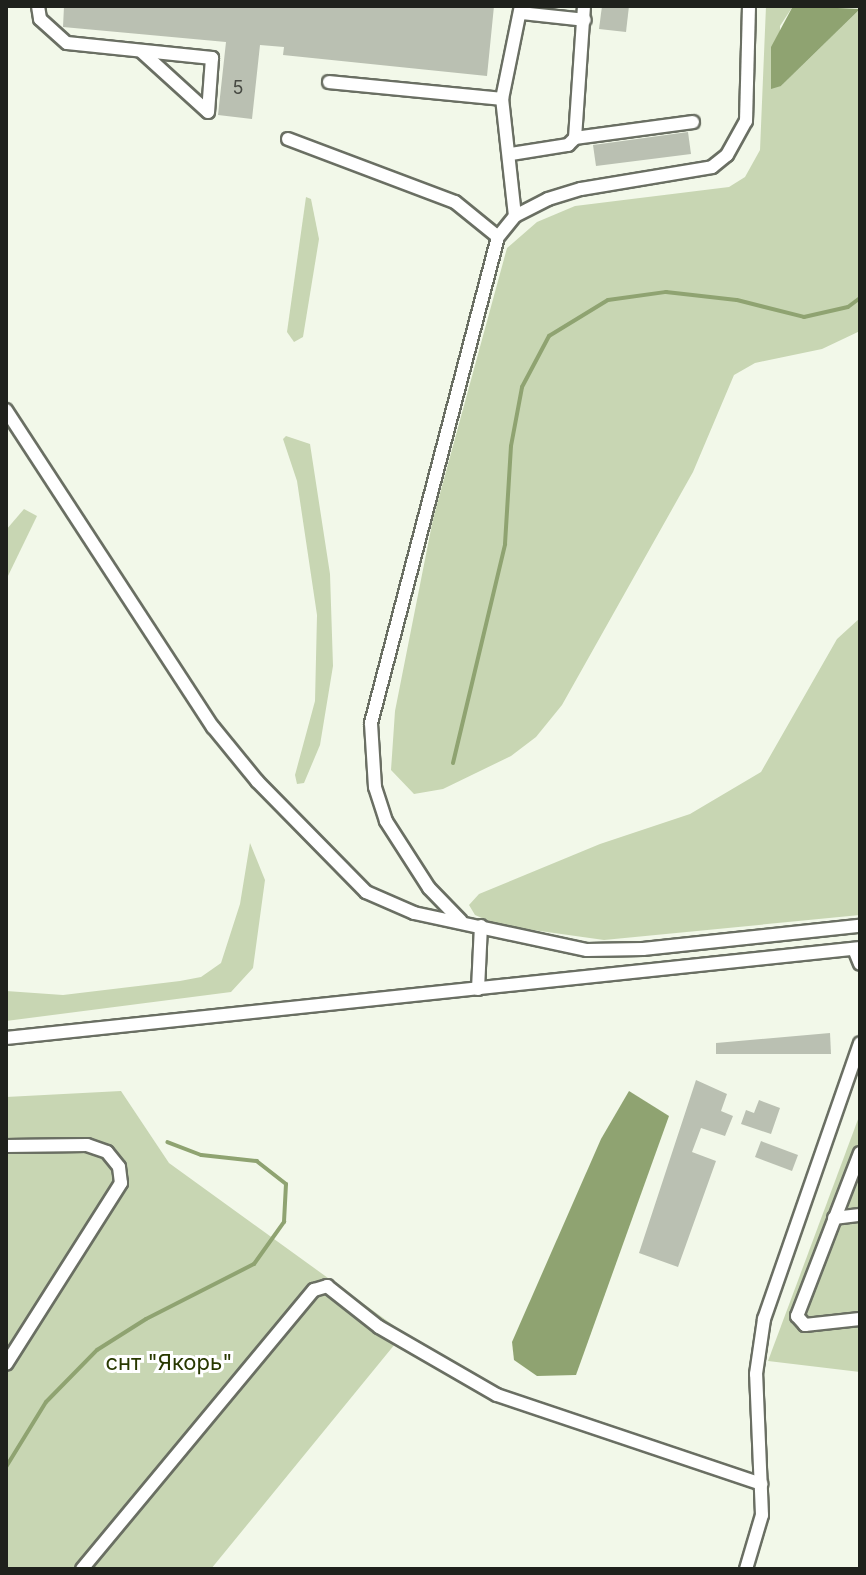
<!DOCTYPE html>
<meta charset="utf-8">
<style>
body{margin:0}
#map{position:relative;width:866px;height:1575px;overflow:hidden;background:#f2f8e9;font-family:Inter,sans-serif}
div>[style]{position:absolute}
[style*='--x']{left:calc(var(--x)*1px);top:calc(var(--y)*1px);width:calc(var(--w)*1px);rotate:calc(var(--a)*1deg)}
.green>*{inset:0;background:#c8d6b3}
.water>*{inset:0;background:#8fa371}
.stream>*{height:4px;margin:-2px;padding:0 2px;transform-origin:2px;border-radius:2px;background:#8fa371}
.building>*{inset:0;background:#bac0b2}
.roads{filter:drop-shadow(2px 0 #6a6f63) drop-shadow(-2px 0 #6a6f63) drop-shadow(0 2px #6a6f63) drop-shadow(0 -2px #6a6f63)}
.minor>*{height:12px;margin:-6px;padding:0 6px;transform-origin:6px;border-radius:6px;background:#fff}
span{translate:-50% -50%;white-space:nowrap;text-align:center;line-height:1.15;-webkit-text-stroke:6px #fff;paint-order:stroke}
.number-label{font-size:18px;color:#464942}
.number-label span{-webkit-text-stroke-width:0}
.park-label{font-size:22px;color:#283800}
.frame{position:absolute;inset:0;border:8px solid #1f211c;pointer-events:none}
</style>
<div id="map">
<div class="green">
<i style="clip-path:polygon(766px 6px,793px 6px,780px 26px,781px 86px,860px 9px,860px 331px,822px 349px,755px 363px,734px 375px,693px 472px,562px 705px,536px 737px,511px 756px,443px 789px,414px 794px,391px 770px,395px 711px,433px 519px,507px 248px,537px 222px,575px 206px,729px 187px,745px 177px,760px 150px)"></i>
<i style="clip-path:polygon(306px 197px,311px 199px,319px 239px,303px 337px,294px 342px,287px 332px)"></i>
<i style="clip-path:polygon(286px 436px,310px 444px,330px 574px,333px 666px,320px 745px,304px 783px,297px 784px,295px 775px,315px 701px,317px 615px,297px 481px,283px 439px)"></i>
<i style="clip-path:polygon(24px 509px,37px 516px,6px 580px,6px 530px)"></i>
<i style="clip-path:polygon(860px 618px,860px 915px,604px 940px,498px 925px,475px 915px,469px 905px,479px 894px,600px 844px,690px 814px,761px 772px,837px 639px)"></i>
<i style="clip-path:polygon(250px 843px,265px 880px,253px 968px,231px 992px,6px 1021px,6px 991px,63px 995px,180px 981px,201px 977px,221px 963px,240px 904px)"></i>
<i style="clip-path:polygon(121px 1091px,169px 1163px,404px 1333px,211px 1569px,6px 1569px,6px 1097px)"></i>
<i style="clip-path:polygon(860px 1114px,860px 1372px,768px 1361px)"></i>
</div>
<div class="water">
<i style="clip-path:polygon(793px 6px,860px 9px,781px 86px,771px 89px,771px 47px)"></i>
<i style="clip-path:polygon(629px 1091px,669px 1116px,576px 1375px,537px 1376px,514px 1360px,512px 1342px,601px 1139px)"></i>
</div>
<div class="stream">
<i style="--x:453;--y:763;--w:225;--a:-76.6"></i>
<i style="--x:505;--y:544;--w:98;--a:-86.5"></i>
<i style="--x:511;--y:446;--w:60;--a:-79.4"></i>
<i style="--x:522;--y:387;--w:58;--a:-62.1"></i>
<i style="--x:549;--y:336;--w:69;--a:-31.4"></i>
<i style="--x:608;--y:300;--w:59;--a:-7.9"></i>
<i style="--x:666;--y:292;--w:71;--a:6.4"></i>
<i style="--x:737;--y:300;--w:69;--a:14.2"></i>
<i style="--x:804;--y:317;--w:45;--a:-12.8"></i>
<i style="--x:848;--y:307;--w:15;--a:-37"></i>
<i style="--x:6;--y:1467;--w:76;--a:-58.4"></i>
<i style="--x:46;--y:1402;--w:73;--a:-45.6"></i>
<i style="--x:97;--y:1350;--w:58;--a:-32.3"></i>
<i style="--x:146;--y:1319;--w:121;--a:-27"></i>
<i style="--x:254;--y:1264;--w:52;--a:-54.5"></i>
<i style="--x:284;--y:1222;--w:38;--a:-87"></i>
<i style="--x:286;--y:1184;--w:37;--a:-142"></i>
<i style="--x:257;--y:1161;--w:56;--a:-173.9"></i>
<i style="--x:201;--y:1155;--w:36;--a:-159"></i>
</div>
<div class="building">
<i style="clip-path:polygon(64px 6px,494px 6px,487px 76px,283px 55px,284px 47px,260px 45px,252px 119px,218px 115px,226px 42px,63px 27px)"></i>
<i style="clip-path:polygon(602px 6px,629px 6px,626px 32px,599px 29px)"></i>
<i style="clip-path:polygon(688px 132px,691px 154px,596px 166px,593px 145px)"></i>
<i style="clip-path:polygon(830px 1033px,831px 1054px,716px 1054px,716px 1043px)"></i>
<i style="clip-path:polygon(696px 1080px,727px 1094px,721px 1111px,733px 1116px,725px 1136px,701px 1128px,692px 1152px,716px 1161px,678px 1267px,639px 1253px)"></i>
<i style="clip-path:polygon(759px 1100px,780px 1108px,771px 1134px,741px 1124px,746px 1110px,754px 1113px)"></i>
<i style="clip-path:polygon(761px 1141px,798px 1155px,792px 1171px,755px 1157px)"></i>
</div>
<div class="roads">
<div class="minor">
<i style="--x:38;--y:6;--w:13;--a:81"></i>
<i style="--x:40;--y:19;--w:36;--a:42"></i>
<i style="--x:67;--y:43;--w:146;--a:5.9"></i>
<i style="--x:212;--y:58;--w:54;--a:94.2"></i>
<i style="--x:521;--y:13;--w:64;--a:6.2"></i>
<i style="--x:142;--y:52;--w:89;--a:42.3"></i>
<i style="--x:329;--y:82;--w:174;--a:5.6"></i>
<i style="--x:575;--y:138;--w:119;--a:-7.7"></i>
<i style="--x:288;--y:139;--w:178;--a:20.7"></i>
<i style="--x:455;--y:202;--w:55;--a:39.1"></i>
<i style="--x:511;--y:154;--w:58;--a:-9"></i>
<i style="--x:568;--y:145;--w:10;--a:-45"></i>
<i style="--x:575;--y:138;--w:132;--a:-86.1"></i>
<i style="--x:515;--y:216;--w:118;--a:-96.3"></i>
<i style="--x:502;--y:99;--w:95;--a:-78.5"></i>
<i style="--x:6;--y:410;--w:379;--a:56.9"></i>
<i style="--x:213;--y:727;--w:70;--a:50.8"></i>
<i style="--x:257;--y:781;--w:156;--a:45.5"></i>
<i style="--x:366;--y:892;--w:52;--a:23.6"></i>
<i style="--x:414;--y:913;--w:177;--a:12.1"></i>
<i style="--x:587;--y:950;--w:56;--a:-1"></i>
<i style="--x:643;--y:949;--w:218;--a:-6.1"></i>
<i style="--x:461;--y:921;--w:46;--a:-134.1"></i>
<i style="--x:429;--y:888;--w:80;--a:-122.7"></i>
<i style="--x:386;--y:821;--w:36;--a:-108"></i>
<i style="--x:375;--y:787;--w:64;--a:-93.6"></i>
<i style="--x:371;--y:723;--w:502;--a:-75.36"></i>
<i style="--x:498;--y:237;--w:27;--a:-51"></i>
<i style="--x:515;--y:216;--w:37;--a:-27"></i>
<i style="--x:548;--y:199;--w:34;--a:-17"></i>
<i style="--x:581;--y:189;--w:133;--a:-9.5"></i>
<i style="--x:712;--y:167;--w:19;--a:-39"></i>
<i style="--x:727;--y:155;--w:39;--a:-61"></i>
<i style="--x:746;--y:121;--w:115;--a:-88.5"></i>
<i style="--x:854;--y:949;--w:16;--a:68"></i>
<i style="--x:478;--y:989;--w:63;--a:-87.3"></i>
<i style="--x:6;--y:1038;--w:859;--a:-6.02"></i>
<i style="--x:6;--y:1146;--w:81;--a:-0.7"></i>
<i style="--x:87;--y:1145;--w:21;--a:19"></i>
<i style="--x:107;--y:1152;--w:19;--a:51"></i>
<i style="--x:119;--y:1167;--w:16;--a:83"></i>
<i style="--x:121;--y:1183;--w:214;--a:122.4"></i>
<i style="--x:860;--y:1153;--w:175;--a:111.1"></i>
<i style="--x:797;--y:1316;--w:12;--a:48"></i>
<i style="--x:805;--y:1325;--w:55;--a:-6.2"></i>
<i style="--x:834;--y:1218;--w:26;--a:-7"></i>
<i style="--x:82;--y:1569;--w:363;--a:-50.3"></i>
<i style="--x:314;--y:1290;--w:14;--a:-17"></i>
<i style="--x:327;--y:1286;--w:66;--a:38.3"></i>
<i style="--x:379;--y:1327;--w:136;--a:30"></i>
<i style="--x:497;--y:1395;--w:279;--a:18.6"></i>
<i style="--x:746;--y:1569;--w:56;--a:-73.5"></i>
<i style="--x:762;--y:1515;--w:141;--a:-92.4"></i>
<i style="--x:756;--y:1374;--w:56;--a:-81.7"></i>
<i style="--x:764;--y:1319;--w:292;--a:-70.8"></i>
</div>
</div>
<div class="number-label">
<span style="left:238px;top:88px">5</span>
</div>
<div class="park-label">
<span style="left:169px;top:1363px">снт "Якорь"</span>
</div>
<div class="frame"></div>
</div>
